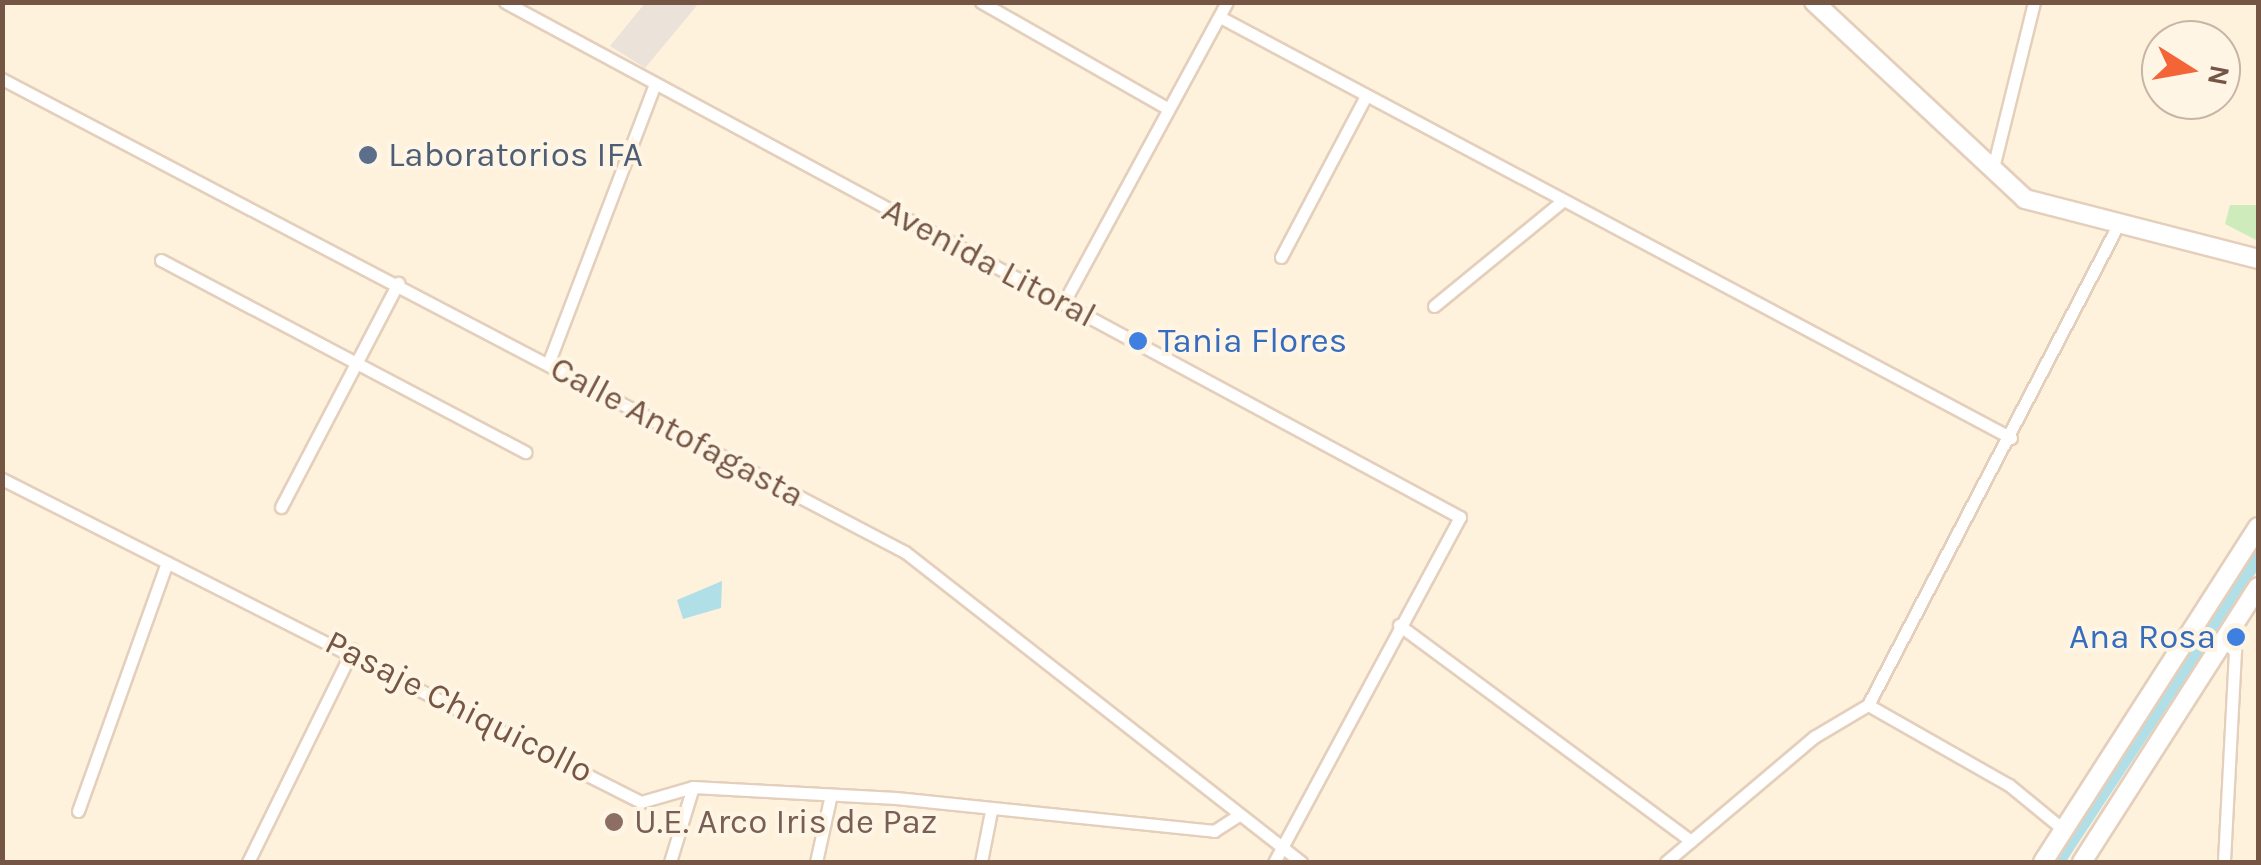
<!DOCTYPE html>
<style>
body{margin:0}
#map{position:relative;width:2261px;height:865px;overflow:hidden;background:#fef2dd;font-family:Karla,sans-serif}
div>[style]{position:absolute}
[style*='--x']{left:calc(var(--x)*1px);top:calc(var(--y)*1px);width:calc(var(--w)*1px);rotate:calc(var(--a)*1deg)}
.industrial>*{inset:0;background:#ebe2da}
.green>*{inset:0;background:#ceecbb}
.water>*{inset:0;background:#b0dfe8}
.canal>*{height:15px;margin:-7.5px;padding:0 7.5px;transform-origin:7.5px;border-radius:7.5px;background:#b0dfe8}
.roads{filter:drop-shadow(2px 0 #e4cfbc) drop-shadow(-2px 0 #e4cfbc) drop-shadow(0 2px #e4cfbc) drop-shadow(0 -2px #e4cfbc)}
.minor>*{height:11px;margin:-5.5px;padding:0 5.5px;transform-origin:5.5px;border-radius:5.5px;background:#fff}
.secondary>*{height:18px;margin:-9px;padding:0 9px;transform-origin:9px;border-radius:9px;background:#fff}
.dots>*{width:28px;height:28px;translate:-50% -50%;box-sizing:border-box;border:5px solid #fff5e5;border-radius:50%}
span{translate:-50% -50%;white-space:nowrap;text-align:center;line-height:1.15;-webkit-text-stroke:8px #fff5e5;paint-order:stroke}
.service-label{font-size:35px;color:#4e5e75}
.left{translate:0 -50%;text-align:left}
.street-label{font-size:35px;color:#755644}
.shop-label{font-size:35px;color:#366cbe}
.right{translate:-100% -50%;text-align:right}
.education-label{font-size:35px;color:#785e54}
.frame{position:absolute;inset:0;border:5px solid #755644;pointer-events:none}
.north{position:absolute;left:2141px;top:20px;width:100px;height:100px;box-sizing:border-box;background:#fff5e5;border:2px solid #c8b5a5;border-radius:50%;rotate:101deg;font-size:28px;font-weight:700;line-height:40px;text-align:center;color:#755644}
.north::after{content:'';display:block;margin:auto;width:35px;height:45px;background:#f36437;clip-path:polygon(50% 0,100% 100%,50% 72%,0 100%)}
</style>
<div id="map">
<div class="industrial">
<i style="clip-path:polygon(646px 2px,699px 3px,645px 68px,610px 46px)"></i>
</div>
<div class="green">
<i style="clip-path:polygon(2230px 205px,2258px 205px,2258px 241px,2225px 224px)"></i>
</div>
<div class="water">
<i style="clip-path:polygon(722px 581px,721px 608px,683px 619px,677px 600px)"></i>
</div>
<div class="canal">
<i style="--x:2056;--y:862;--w:368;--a:-56.7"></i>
</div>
<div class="roads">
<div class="minor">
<i style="--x:505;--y:2;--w:1085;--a:28.34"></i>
<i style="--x:1460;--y:517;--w:392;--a:118.3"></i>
<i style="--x:981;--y:2;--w:214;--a:29.7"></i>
<i style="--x:1220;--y:17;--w:896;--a:28.02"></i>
<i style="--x:2;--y:79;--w:1019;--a:27.65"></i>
<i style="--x:905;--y:552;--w:503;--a:38.05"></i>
<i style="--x:1992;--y:172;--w:175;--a:-76.1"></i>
<i style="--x:1281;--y:257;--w:182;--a:-62.2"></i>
<i style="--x:161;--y:260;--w:412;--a:27.8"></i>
<i style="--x:1064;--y:302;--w:341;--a:-61.5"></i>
<i style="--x:1434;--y:306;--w:164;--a:-39.3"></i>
<i style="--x:548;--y:364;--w:298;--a:-69.1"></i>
<i style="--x:2;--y:479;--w:716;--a:26.82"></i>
<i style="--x:641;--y:802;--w:54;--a:-16.1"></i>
<i style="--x:693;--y:787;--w:203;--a:3.1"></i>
<i style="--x:896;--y:798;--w:320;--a:5.9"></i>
<i style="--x:1214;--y:831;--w:27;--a:-33"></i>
<i style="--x:281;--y:507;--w:253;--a:-62.4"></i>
<i style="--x:1399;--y:625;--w:363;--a:36.5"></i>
<i style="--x:2223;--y:641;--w:16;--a:40"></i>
<i style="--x:2235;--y:651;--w:211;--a:93"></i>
<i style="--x:1868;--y:705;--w:162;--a:29.6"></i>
<i style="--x:2009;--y:785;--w:71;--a:39.3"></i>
<i style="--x:78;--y:811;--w:264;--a:-70.3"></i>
<i style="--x:248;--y:862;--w:237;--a:-63.8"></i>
<i style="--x:670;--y:862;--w:78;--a:-73"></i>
<i style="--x:816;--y:862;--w:65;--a:-77.5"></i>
<i style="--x:981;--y:862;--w:52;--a:-78.9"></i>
<i style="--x:1666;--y:862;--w:194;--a:-40.2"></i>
<i style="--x:1814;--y:737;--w:63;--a:-30.7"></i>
<i style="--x:1868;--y:705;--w:543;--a:-62.49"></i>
</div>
<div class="secondary">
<i style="--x:1814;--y:2;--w:289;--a:43"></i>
<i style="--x:2025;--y:199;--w:241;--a:14.4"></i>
<i style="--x:2043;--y:862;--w:398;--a:-57.3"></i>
<i style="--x:2082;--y:862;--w:326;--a:-57.4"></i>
</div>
</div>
<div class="dots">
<i style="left:368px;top:155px;background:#5c6f8a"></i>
<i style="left:1138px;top:341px;background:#3f7fe0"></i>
<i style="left:2236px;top:637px;background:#3f7fe0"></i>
<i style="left:614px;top:822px;background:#8d6e63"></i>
</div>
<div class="service-label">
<span class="left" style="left:388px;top:155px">Laboratorios IFA</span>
</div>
<div class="street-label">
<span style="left:989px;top:263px;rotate:28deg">Avenida Litoral</span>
<span style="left:677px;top:432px;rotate:28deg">Calle Antofagasta</span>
<span style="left:459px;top:707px;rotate:27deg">Pasaje Chiquicollo</span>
</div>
<div class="shop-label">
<span class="left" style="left:1158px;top:341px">Tania Flores</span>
<span class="right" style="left:2216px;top:637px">Ana Rosa</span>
</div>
<div class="education-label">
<span class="left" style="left:634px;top:822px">U.E. Arco Iris de Paz</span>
</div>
<div class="frame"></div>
<div class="north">N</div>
</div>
